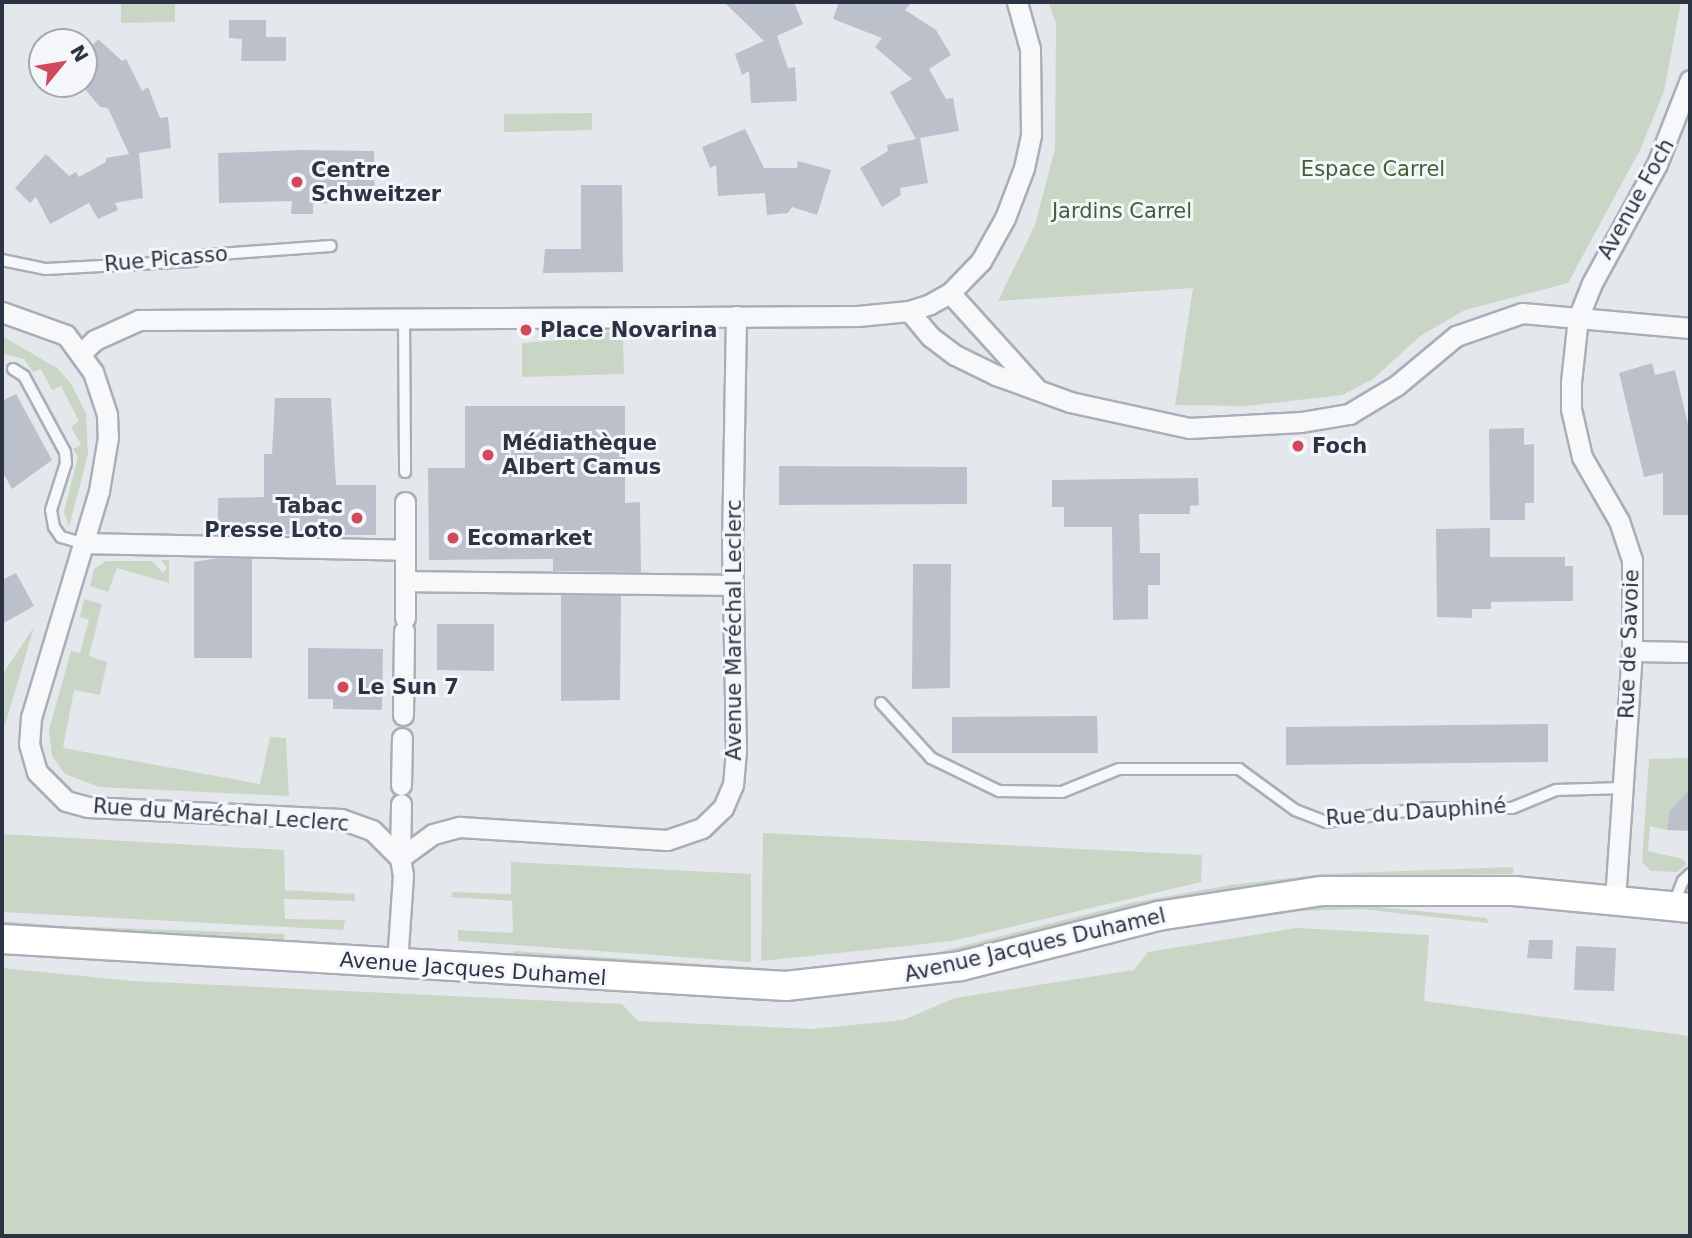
<!DOCTYPE html>
<meta charset="utf-8">
<style>
body{margin:0}
#map{position:relative;width:1692px;height:1238px;overflow:hidden;background:#e4e7ec;font-family:"DejaVu Sans",sans-serif}
div>[style]{position:absolute}
[style*='--x']{left:calc(var(--x)*1px);top:calc(var(--y)*1px);width:calc(var(--w)*1px);rotate:calc(var(--a)*1deg)}
.green>*{inset:0;background:#c9d6c5}
.building>*{inset:0;background:#bbc0ca}
.roads{filter:drop-shadow(2px 0 #a9aeb7) drop-shadow(-2px 0 #a9aeb7) drop-shadow(0 2px #a9aeb7) drop-shadow(0 -2px #a9aeb7)}
.lane>*{height:10px;margin:-5px;padding:0 5px;transform-origin:5px;border-radius:5px;background:#f7f8fa}
.street>*{height:19px;margin:-9.5px;padding:0 9.5px;transform-origin:9.5px;border-radius:9.5px;background:#f7f8fa}
.secondary>*{height:28px;margin:-14px;padding:0 14px;transform-origin:14px;border-radius:14px;background:#fff}
.dots>*{width:19px;height:19px;translate:-50% -50%;box-sizing:border-box;border:4px solid #f4f6f9;border-radius:50%}
span{translate:-50% -50%;white-space:nowrap;text-align:center;line-height:1.15;-webkit-text-stroke:6px #f4f6f9;paint-order:stroke}
.park-label{font-size:21px;color:#3f6138}
.poi-label{font-size:21px;color:#2b3445;font-weight:700}
.left{translate:0 -50%;text-align:left}
.right{translate:-100% -50%;text-align:right}
.street-label{font-size:21px;color:#2b3445}
.frame{position:absolute;inset:0;border:4px solid #2b3445;pointer-events:none}
.north{position:absolute;left:28px;top:28px;width:70px;height:70px;box-sizing:border-box;background:#f4f6f9;border:2px solid #a4a8b1;border-radius:50%;rotate:60deg;font-size:19px;font-weight:700;line-height:28px;text-align:center;color:#2b3445}
.north::after{content:'';display:block;margin:auto;width:24px;height:32px;background:#d1495b;clip-path:polygon(50% 0,100% 100%,50% 72%,0 100%)}
</style>
<div id="map">
<div class="green">
<i style="clip-path:polygon(121px 2px,175px 2px,175px 22px,121px 23px)"></i>
<i style="clip-path:polygon(1048px 2px,1681px 2px,1664px 91px,1641px 148px,1568px 283px,1465px 310px,1420px 336px,1373px 379px,1342px 395px,1245px 406px,1175px 405px,1193px 288px,998px 301px,1035px 225px,1055px 149px,1056px 23px)"></i>
<i style="clip-path:polygon(592px 113px,592px 130px,504px 132px,504px 114px)"></i>
<i style="clip-path:polygon(560px 329px,595px 329px,623px 335px,624px 374px,522px 377px,522px 343px,561px 340px)"></i>
<i style="clip-path:polygon(2px 336px,57px 368px,72px 385px,86px 414px,88px 454px,69px 527px,64px 512px,78px 457px,73px 449px,81px 445px,71px 427px,79px 421px,61px 386px,52px 390px,41px 369px,33px 372px,24px 359px,2px 353px)"></i>
<i style="clip-path:polygon(161px 560px,169px 560px,169px 583px,117px 568px,108px 592px,90px 586px,94px 569px,106px 561px,152px 561px,163px 573px,167px 568px)"></i>
<i style="clip-path:polygon(84px 599px,102px 604px,89px 656px,107px 662px,100px 695px,74px 690px,63px 748px,260px 784px,270px 737px,286px 738px,289px 796px,99px 787px,65px 774px,52px 756px,49px 730px,71px 651px,80px 653px,89px 620px,80px 617px)"></i>
<i style="clip-path:polygon(34px 627px,2px 735px,2px 675px)"></i>
<i style="clip-path:polygon(1690px 758px,1690px 792px,1669px 812px,1667px 830px,1650px 826px,1648px 851px,1683px 859px,1687px 864px,1677px 872px,1651px 871px,1642px 862px,1649px 759px)"></i>
<i style="clip-path:polygon(763px 833px,1202px 855px,1201px 882px,952px 941px,761px 961px)"></i>
<i style="clip-path:polygon(2px 834px,284px 850px,285px 890px,355px 894px,355px 901px,284px 899px,285px 919px,345px 920px,343px 930px,2px 912px)"></i>
<i style="clip-path:polygon(511px 862px,751px 874px,751px 962px,458px 941px,458px 930px,513px 933px,512px 901px,450px 897px,453px 892px,511px 894px)"></i>
<i style="clip-path:polygon(1513px 867px,1513px 874px,1369px 876px,1207px 894px,1135px 907px,978px 950px,800px 973px,514px 957px,514px 951px,789px 970px,931px 954px,1135px 902px,1231px 885px,1322px 874px)"></i>
<i style="clip-path:polygon(1361px 905px,1486px 918px,1489px 923px,1361px 909px,1301px 911px,1210px 925px,1208px 919px,1301px 907px)"></i>
<i style="clip-path:polygon(2px 921px,63px 926px,285px 934px,284px 939px,75px 933px,2px 926px)"></i>
<i style="clip-path:polygon(1296px 928px,1429px 935px,1424px 1001px,1690px 1036px,1690px 1236px,2px 1236px,2px 968px,133px 981px,622px 1004px,638px 1021px,812px 1029px,903px 1020px,955px 998px,1134px 970px,1148px 952px)"></i>
</div>
<div class="building">
<i style="clip-path:polygon(724px 2px,794px 2px,803px 24px,777px 36px,788px 68px,795px 67px,797px 101px,751px 103px,749px 71px,742px 75px,735px 54px,764px 41px)"></i>
<i style="clip-path:polygon(839px 2px,912px 2px,905px 10px,936px 30px,951px 55px,929px 69px,946px 99px,953px 98px,959px 131px,920px 138px,928px 183px,900px 188px,901px 195px,882px 207px,860px 168px,888px 151px,887px 145px,916px 139px,890px 92px,912px 79px,875px 47px,882px 38px,833px 19px)"></i>
<i style="clip-path:polygon(229px 20px,266px 20px,266px 37px,286px 37px,286px 61px,241px 61px,242px 39px,229px 38px)"></i>
<i style="clip-path:polygon(98px 39px,122px 61px,126px 59px,142px 91px,148px 87px,160px 118px,168px 117px,171px 148px,139px 153px,143px 198px,115px 203px,118px 210px,98px 219px,89px 203px,50px 224px,36px 197px,30px 203px,15px 188px,46px 154px,69px 176px,76px 172px,79px 177px,106px 162px,106px 158px,129px 154px,108px 108px,100px 107px,84px 88px,84px 56px)"></i>
<i style="clip-path:polygon(745px 129px,764px 168px,797px 168px,798px 161px,831px 170px,817px 215px,792px 207px,788px 213px,767px 215px,765px 193px,718px 196px,716px 165px,710px 168px,702px 147px)"></i>
<i style="clip-path:polygon(302px 150px,374px 151px,375px 201px,313px 204px,313px 214px,291px 214px,292px 201px,219px 203px,218px 153px)"></i>
<i style="clip-path:polygon(581px 185px,622px 185px,623px 272px,543px 273px,545px 249px,581px 249px)"></i>
<i style="clip-path:polygon(1652px 363px,1655px 375px,1675px 370px,1690px 433px,1690px 515px,1663px 515px,1663px 473px,1644px 477px,1619px 373px)"></i>
<i style="clip-path:polygon(16px 394px,52px 460px,12px 489px,2px 471px,2px 401px)"></i>
<i style="clip-path:polygon(275px 398px,331px 398px,336px 485px,376px 485px,376px 535px,218px 534px,218px 498px,264px 497px,264px 454px,272px 454px)"></i>
<i style="clip-path:polygon(465px 406px,625px 406px,625px 503px,640px 502px,641px 572px,553px 571px,553px 559px,429px 560px,428px 468px,465px 468px)"></i>
<i style="clip-path:polygon(1524px 428px,1524px 445px,1534px 444px,1534px 503px,1525px 503px,1525px 520px,1490px 520px,1489px 429px)"></i>
<i style="clip-path:polygon(779px 466px,967px 467px,967px 504px,779px 505px)"></i>
<i style="clip-path:polygon(1198px 478px,1199px 505px,1190px 506px,1190px 514px,1139px 514px,1140px 553px,1160px 553px,1160px 585px,1148px 585px,1148px 619px,1113px 620px,1112px 527px,1064px 527px,1064px 507px,1052px 507px,1052px 480px)"></i>
<i style="clip-path:polygon(1490px 528px,1490px 557px,1565px 557px,1565px 566px,1573px 566px,1573px 601px,1491px 602px,1491px 609px,1472px 609px,1472px 618px,1437px 617px,1436px 529px)"></i>
<i style="clip-path:polygon(218px 558px,252px 559px,252px 658px,194px 658px,194px 562px)"></i>
<i style="clip-path:polygon(913px 564px,951px 564px,950px 688px,912px 689px)"></i>
<i style="clip-path:polygon(16px 573px,34px 606px,2px 624px,2px 580px)"></i>
<i style="clip-path:polygon(561px 595px,621px 596px,620px 700px,561px 701px)"></i>
<i style="clip-path:polygon(437px 624px,494px 624px,494px 671px,437px 670px)"></i>
<i style="clip-path:polygon(308px 648px,383px 649px,382px 710px,333px 709px,333px 699px,308px 699px)"></i>
<i style="clip-path:polygon(1097px 716px,1098px 753px,952px 753px,952px 717px)"></i>
<i style="clip-path:polygon(1548px 724px,1548px 762px,1286px 765px,1286px 727px)"></i>
<i style="clip-path:polygon(1690px 789px,1690px 831px,1667px 830px,1669px 812px)"></i>
<i style="clip-path:polygon(1529px 940px,1553px 940px,1552px 959px,1527px 958px)"></i>
<i style="clip-path:polygon(1576px 946px,1616px 948px,1614px 991px,1574px 990px)"></i>
</div>
<div class="roads">
<div class="lane">
<i style="--x:2;--y:260;--w:45;--a:11.6"></i>
<i style="--x:46;--y:269;--w:147;--a:-3.1"></i>
<i style="--x:193;--y:261;--w:13;--a:-27"></i>
<i style="--x:205;--y:255;--w:126;--a:-4.1"></i>
<i style="--x:404;--y:318;--w:154;--a:89.6"></i>
<i style="--x:13;--y:369;--w:13;--a:32"></i>
<i style="--x:24;--y:376;--w:86;--a:61.7"></i>
<i style="--x:65;--y:452;--w:11;--a:85"></i>
<i style="--x:66;--y:463;--w:49;--a:107.7"></i>
<i style="--x:51;--y:510;--w:17;--a:80"></i>
<i style="--x:54;--y:527;--w:12;--a:55"></i>
<i style="--x:61;--y:537;--w:22;--a:16"></i>
<i style="--x:881;--y:703;--w:74;--a:47.7"></i>
<i style="--x:931;--y:758;--w:76;--a:25.9"></i>
<i style="--x:999;--y:791;--w:63;--a:0.9"></i>
<i style="--x:1062;--y:792;--w:61;--a:-22"></i>
<i style="--x:1119;--y:769;--w:120;--a:0"></i>
<i style="--x:1239;--y:769;--w:69;--a:36.2"></i>
<i style="--x:1295;--y:810;--w:33;--a:21"></i>
<i style="--x:1326;--y:822;--w:102;--a:-7.9"></i>
<i style="--x:1427;--y:808;--w:85;--a:0"></i>
<i style="--x:1512;--y:808;--w:48;--a:-22.2"></i>
<i style="--x:1556;--y:790;--w:67;--a:-1.7"></i>
<i style="--x:1674;--y:903;--w:24;--a:-68"></i>
<i style="--x:1683;--y:881;--w:10;--a:-45"></i>
</div>
<div class="street">
<i style="--x:950;--y:293;--w:128;--a:47.8"></i>
<i style="--x:909;--y:311;--w:34;--a:50"></i>
<i style="--x:931;--y:337;--w:30;--a:37"></i>
<i style="--x:955;--y:355;--w:46;--a:26"></i>
<i style="--x:996;--y:375;--w:79;--a:20"></i>
<i style="--x:1070;--y:402;--w:122;--a:12.3"></i>
<i style="--x:1189;--y:428;--w:112;--a:-3.1"></i>
<i style="--x:1301;--y:422;--w:49;--a:-9.5"></i>
<i style="--x:1349;--y:414;--w:56;--a:-31.1"></i>
<i style="--x:1397;--y:385;--w:77;--a:-39.7"></i>
<i style="--x:1456;--y:336;--w:70;--a:-19.2"></i>
<i style="--x:1522;--y:313;--w:169;--a:5.1"></i>
<i style="--x:2;--y:312;--w:68;--a:19.8"></i>
<i style="--x:66;--y:335;--w:46;--a:53.9"></i>
<i style="--x:93;--y:372;--w:44;--a:71.6"></i>
<i style="--x:107;--y:414;--w:23;--a:88"></i>
<i style="--x:108;--y:437;--w:55;--a:99.5"></i>
<i style="--x:99;--y:491;--w:236;--a:106.7"></i>
<i style="--x:31;--y:717;--w:27;--a:94"></i>
<i style="--x:29;--y:744;--w:29;--a:74"></i>
<i style="--x:37;--y:772;--w:41;--a:45"></i>
<i style="--x:66;--y:801;--w:23;--a:15"></i>
<i style="--x:88;--y:807;--w:253;--a:2.7"></i>
<i style="--x:341;--y:819;--w:33;--a:20"></i>
<i style="--x:372;--y:830;--w:40;--a:45"></i>
<i style="--x:400;--y:858;--w:17;--a:80"></i>
<i style="--x:403;--y:875;--w:88;--a:93.9"></i>
<i style="--x:81;--y:353;--w:19;--a:-43"></i>
<i style="--x:95;--y:340;--w:48;--a:-24.4"></i>
<i style="--x:139;--y:320;--w:719;--a:-0.32"></i>
<i style="--x:858;--y:316;--w:51;--a:-5.6"></i>
<i style="--x:909;--y:311;--w:22;--a:-18"></i>
<i style="--x:930;--y:304;--w:23;--a:-29"></i>
<i style="--x:950;--y:293;--w:45;--a:-45.9"></i>
<i style="--x:981;--y:261;--w:49;--a:-60.8"></i>
<i style="--x:1005;--y:218;--w:53;--a:-69.2"></i>
<i style="--x:1024;--y:168;--w:35;--a:-78"></i>
<i style="--x:1031;--y:134;--w:85;--a:-90.7"></i>
<i style="--x:1030;--y:49;--w:49;--a:-105.5"></i>
<i style="--x:82;--y:543;--w:323;--a:1.2"></i>
<i style="--x:405;--y:550;--w:31;--a:90"></i>
<i style="--x:405;--y:581;--w:328;--a:0.7"></i>
<i style="--x:405;--y:550;--w:48;--a:-90"></i>
<i style="--x:405;--y:618;--w:37;--a:-90"></i>
<i style="--x:1632;--y:651;--w:58;--a:1"></i>
<i style="--x:403;--y:715;--w:84;--a:-89.3"></i>
<i style="--x:401;--y:785;--w:47;--a:-88.8"></i>
<i style="--x:400;--y:858;--w:41;--a:-36"></i>
<i style="--x:433;--y:834;--w:28;--a:-15"></i>
<i style="--x:460;--y:827;--w:207;--a:3.6"></i>
<i style="--x:667;--y:840;--w:37;--a:-19"></i>
<i style="--x:702;--y:828;--w:29;--a:-44"></i>
<i style="--x:723;--y:808;--w:25;--a:-67"></i>
<i style="--x:733;--y:785;--w:34;--a:-85"></i>
<i style="--x:736;--y:751;--w:205;--a:-91.1"></i>
<i style="--x:732;--y:546;--w:230;--a:-89"></i>
<i style="--x:400;--y:858;--w:54;--a:-88.9"></i>
<i style="--x:1615;--y:900;--w:250;--a:-86.1"></i>
<i style="--x:1632;--y:651;--w:91;--a:-90"></i>
<i style="--x:1632;--y:560;--w:41;--a:-108.4"></i>
<i style="--x:1619;--y:521;--w:74;--a:-120"></i>
<i style="--x:1582;--y:457;--w:49;--a:-102.9"></i>
<i style="--x:1571;--y:409;--w:27;--a:-90"></i>
<i style="--x:1571;--y:382;--w:64;--a:-83.8"></i>
<i style="--x:1578;--y:318;--w:35;--a:-68"></i>
<i style="--x:1591;--y:285;--w:138;--a:-61.4"></i>
<i style="--x:1657;--y:164;--w:90;--a:-68.6"></i>
</div>
<div class="secondary">
<i style="--x:2;--y:939;--w:785;--a:3.43"></i>
<i style="--x:786;--y:986;--w:176;--a:-6.5"></i>
<i style="--x:961;--y:966;--w:203;--a:-14.2"></i>
<i style="--x:1158;--y:916;--w:166;--a:-8.7"></i>
<i style="--x:1322;--y:891;--w:192;--a:0"></i>
<i style="--x:1514;--y:891;--w:177;--a:5.5"></i>
</div>
</div>
<div class="dots">
<i style="left:297px;top:182px;background:#d1495b"></i>
<i style="left:526px;top:330px;background:#d1495b"></i>
<i style="left:1298px;top:446px;background:#d1495b"></i>
<i style="left:488px;top:455px;background:#d1495b"></i>
<i style="left:357px;top:518px;background:#d1495b"></i>
<i style="left:453px;top:538px;background:#d1495b"></i>
<i style="left:343px;top:687px;background:#d1495b"></i>
</div>
<div class="park-label">
<span style="left:1373px;top:169px">Espace Carrel</span>
<span style="left:1122px;top:211px">Jardins Carrel</span>
</div>
<div class="poi-label">
<span class="left" style="left:311px;top:182px">Centre<br>Schweitzer</span>
<span class="left" style="left:540px;top:330px">Place Novarina</span>
<span class="left" style="left:502px;top:455px">Médiathèque<br>Albert Camus</span>
<span class="left" style="left:1312px;top:446px">Foch</span>
<span class="right" style="left:343px;top:518px">Tabac<br>Presse Loto</span>
<span class="left" style="left:467px;top:538px">Ecomarket</span>
<span class="left" style="left:357px;top:687px">Le Sun 7</span>
</div>
<div class="street-label">
<span style="left:1636px;top:199px;rotate:-61deg">Avenue Foch</span>
<span style="left:166px;top:259px;rotate:-5deg">Rue Picasso</span>
<span style="left:734px;top:630px;rotate:-90deg">Avenue Maréchal Leclerc</span>
<span style="left:1629px;top:644px;rotate:-88deg">Rue de Savoie</span>
<span style="left:1416px;top:812px;rotate:-4deg">Rue du Dauphiné</span>
<span style="left:221px;top:815px;rotate:4deg">Rue du Maréchal Leclerc</span>
<span style="left:1035px;top:945px;rotate:-13deg">Avenue Jacques Duhamel</span>
<span style="left:473px;top:969px;rotate:4deg">Avenue Jacques Duhamel</span>
</div>
<div class="frame"></div>
<div class="north">N</div>
</div>
